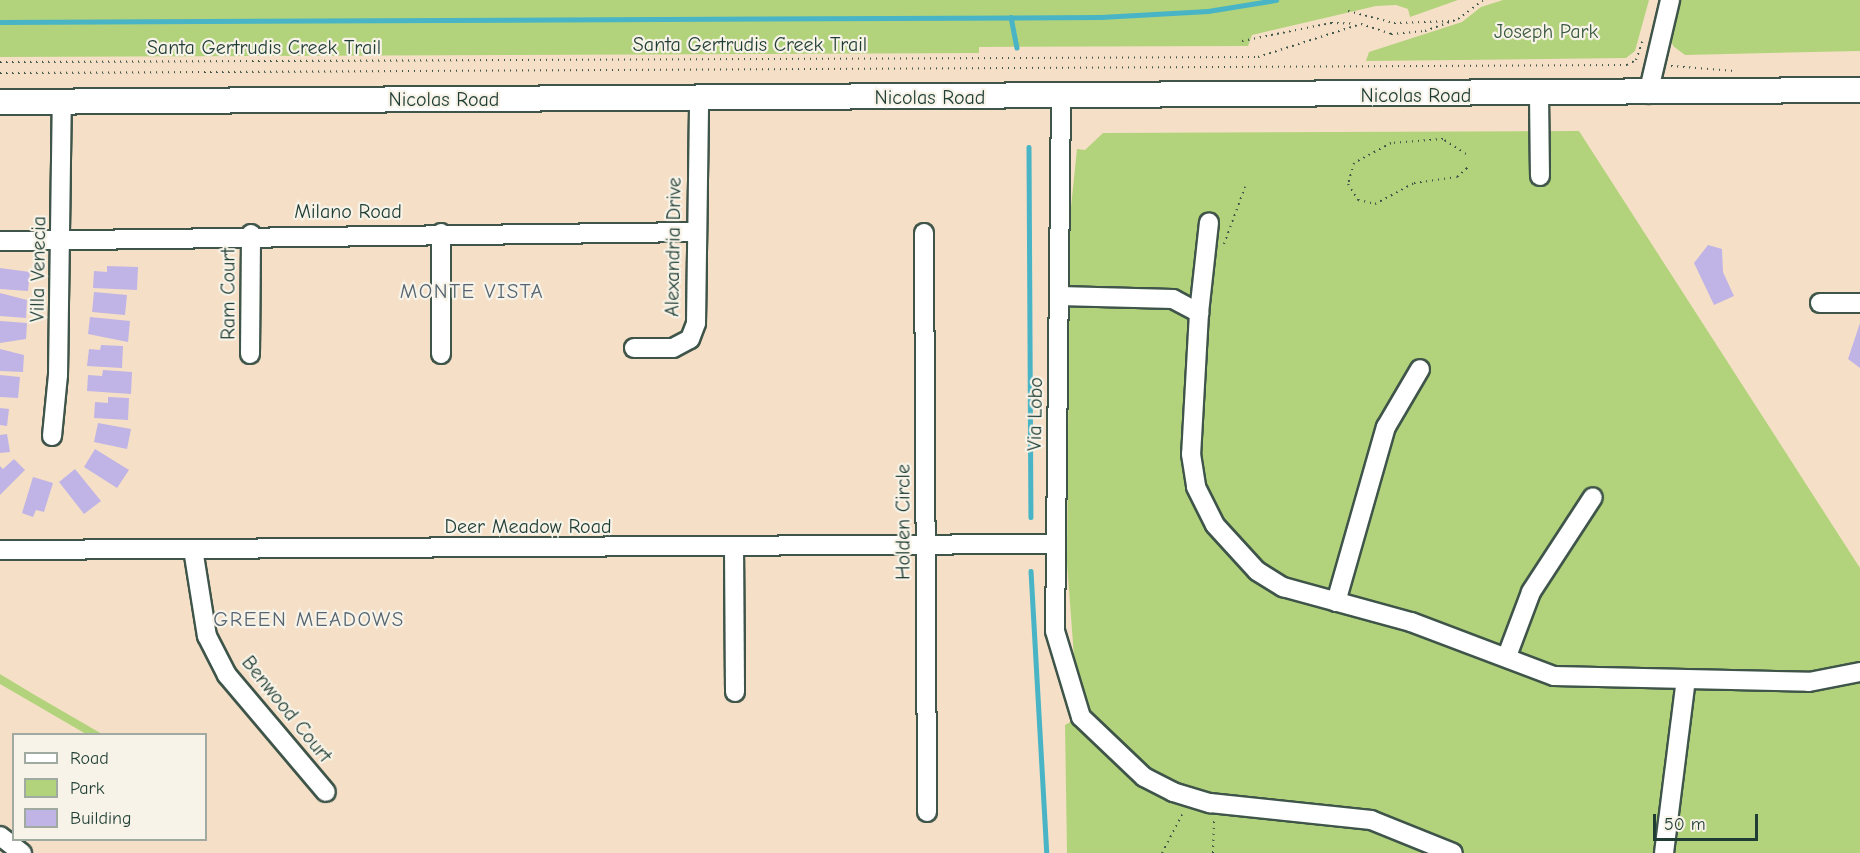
<!DOCTYPE html>
<style>
body{margin:0}
#map{position:relative;width:1860px;height:853px;overflow:hidden;background:#f5e0c7;font-family:"Comic Neue",sans-serif}
div>[style]{position:absolute}
[style*='--x']{left:calc(var(--x)*1px);top:calc(var(--y)*1px);width:calc(var(--w)*1px);rotate:calc(var(--a)*1deg)}
.green>*{inset:0;background:#b2d37b}
.stream>*{height:4.5px;margin:-2.25px;padding:0 2.25px;transform-origin:2.25px;border-radius:2.25px;background:#48b4c5}
.building>*{inset:0;background:#c0b3e5}
.path>*{height:2px;margin-top:-1px;transform-origin:0;background:repeating-linear-gradient(90deg,#3f554a 0 1.5px,transparent 0 6px)}
.roads{filter:drop-shadow(2px 0 #3f554a) drop-shadow(-2px 0 #3f554a) drop-shadow(0 2px #3f554a) drop-shadow(0 -2px #3f554a)}
.minor>*{height:18px;margin:-9px;padding:0 9px;transform-origin:9px;border-radius:9px;background:#fff}
.major>*{height:24px;margin:-12px;padding:0 12px;transform-origin:12px;border-radius:12px;background:#fff}
span{translate:-50% -50%;white-space:nowrap;text-align:center;line-height:1.15;-webkit-text-stroke:4.5px #f7f3e8;paint-order:stroke}
.park-label{font-size:20px;color:#3c5b42}
.street-label{font-size:20px;color:#1f3d34}
.neighbourhood-label{font-size:21px;color:#576672;letter-spacing:1.5px}
.legend{position:absolute;left:12px;top:733px;width:195px;height:108px;box-sizing:border-box;background:#f7f3e8;border:2px solid #a1aaa0;margin:0;padding:8px 10px;list-style:none;font-size:18px;color:#1f3d34}
.legend li{display:flex;align-items:center;gap:12px;height:30px}
.legend b{width:30px;border:2px solid #a1aaa0}
.scale{position:absolute;left:1653px;top:814px;width:105px;height:27px;box-sizing:border-box;border:3px solid #1f3d34;border-top:0;padding-left:8px;font-size:18px;line-height:21px;white-space:nowrap;color:#1f3d34;-webkit-text-stroke:4px #f7f3e8;paint-order:stroke}
</style>
<div id="map">
<div class="green">
<i style="clip-path:polygon(0 0,1458px 0,1410px 17px,1408px 9px,1396px 5px,1376px 6px,1252px 35px,1248px 46px,979px 47px,979px 53px,0 57px)"></i>
<i style="clip-path:polygon(1503px 0,1649px 0,1635px 51px,1626px 58px,1366px 61px,1369px 52px,1462px 22px,1481px 7px)"></i>
<i style="clip-path:polygon(1680px 0,1860px 0,1860px 51px,1685px 55px,1673px 46px,1670px 35px)"></i>
<i style="clip-path:polygon(1579px 131px,1860px 568px,1860px 853px,1067px 853px,1065px 725px,1090px 711px,1075px 670px,1067px 563px,1070px 217px,1077px 149px,1085px 150px,1103px 133px)"></i>
<i style="clip-path:polygon(0 674px,33px 694px,102px 734px,86px 734px,0 684px)"></i>
</div>
<div class="stream">
<i style="--x:1011;--y:17;--w:31;--a:79"></i>
<i style="--x:0;--y:22;--w:1101;--a:-0.26"></i>
<i style="--x:1101;--y:17;--w:107;--a:-3.2"></i>
<i style="--x:1208;--y:11;--w:69;--a:-9.2"></i>
<i style="--x:1029;--y:147;--w:370;--a:89.7"></i>
<i style="--x:1031;--y:571;--w:282;--a:86.8"></i>
</div>
<div class="building">
<i style="clip-path:polygon(1708px 245px,1722px 249px,1723px 272px,1734px 296px,1714px 305px,1694px 263px)"></i>
<i style="clip-path:polygon(107px 266px,138px 267px,137px 290px,93px 288px,94px 271px,107px 272px)"></i>
<i style="clip-path:polygon(0 268px,30px 272px,28px 291px,0 289px)"></i>
<i style="clip-path:polygon(94px 292px,127px 295px,125px 315px,92px 312px)"></i>
<i style="clip-path:polygon(0 293px,27px 300px,26px 318px,0 316px)"></i>
<i style="clip-path:polygon(90px 317px,130px 321px,128px 342px,88px 334px)"></i>
<i style="clip-path:polygon(0 321px,27px 323px,26px 339px,0 343px)"></i>
<i style="clip-path:polygon(1860px 323px,1860px 368px,1848px 359px)"></i>
<i style="clip-path:polygon(101px 345px,123px 346px,122px 368px,87px 366px,89px 349px,100px 350px)"></i>
<i style="clip-path:polygon(0 349px,24px 355px,23px 372px,0 371px)"></i>
<i style="clip-path:polygon(103px 370px,132px 372px,131px 394px,87px 391px,88px 375px,102px 376px)"></i>
<i style="clip-path:polygon(0 375px,20px 377px,18px 398px,0 397px)"></i>
<i style="clip-path:polygon(108px 397px,129px 398px,128px 420px,94px 418px,95px 402px,108px 403px)"></i>
<i style="clip-path:polygon(0 408px,9px 409px,7px 426px,0 425px)"></i>
<i style="clip-path:polygon(98px 423px,131px 429px,127px 449px,94px 442px)"></i>
<i style="clip-path:polygon(7px 434px,10px 452px,0 453px,0 435px)"></i>
<i style="clip-path:polygon(95px 449px,129px 470px,117px 488px,84px 467px)"></i>
<i style="clip-path:polygon(14px 459px,25px 470px,0 495px,0 466px,3px 469px)"></i>
<i style="clip-path:polygon(75px 469px,101px 501px,84px 514px,59px 482px)"></i>
<i style="clip-path:polygon(33px 477px,53px 483px,44px 512px,36px 510px,33px 517px,22px 513px)"></i>
</div>
<div class="path">
<i style="--x:1348;--y:11;--w:48;--a:14.6"></i>
<i style="--x:1394;--y:23;--w:56;--a:-2"></i>
<i style="--x:1242;--y:41;--w:91;--a:-11.4"></i>
<i style="--x:1331;--y:23;--w:24;--a:2"></i>
<i style="--x:0;--y:62;--w:1258;--a:-0.23"></i>
<i style="--x:1258;--y:57;--w:108;--a:-17.8"></i>
<i style="--x:1361;--y:24;--w:32;--a:18"></i>
<i style="--x:1391;--y:34;--w:34;--a:-5"></i>
<i style="--x:1425;--y:31;--w:35;--a:-20"></i>
<i style="--x:1458;--y:19;--w:31;--a:-37"></i>
<i style="--x:1671;--y:66;--w:64;--a:4.5"></i>
<i style="--x:0;--y:73;--w:1627;--a:-0.28"></i>
<i style="--x:1627;--y:65;--w:10;--a:-29"></i>
<i style="--x:1636;--y:60;--w:21;--a:-71"></i>
<i style="--x:1466;--y:154;--w:27;--a:-147"></i>
<i style="--x:1443;--y:139;--w:52;--a:175.6"></i>
<i style="--x:1391;--y:143;--w:42;--a:151.6"></i>
<i style="--x:1354;--y:163;--w:22;--a:106"></i>
<i style="--x:1348;--y:184;--w:19;--a:58"></i>
<i style="--x:1358;--y:200;--w:17;--a:13"></i>
<i style="--x:1375;--y:204;--w:44;--a:-28.3"></i>
<i style="--x:1414;--y:183;--w:43;--a:-7.9"></i>
<i style="--x:1457;--y:177;--w:15;--a:-42"></i>
<i style="--x:1224;--y:244;--w:61;--a:-69.8"></i>
<i style="--x:1162;--y:853;--w:47;--a:-62.4"></i>
<i style="--x:1213;--y:853;--w:33;--a:-88"></i>
</div>
<div class="roads">
<div class="minor">
<i style="--x:1648;--y:94;--w:97;--a:-76.8"></i>
<i style="--x:1539;--y:95;--w:81;--a:89.3"></i>
<i style="--x:1061;--y:96;--w:535;--a:90.64"></i>
<i style="--x:1055;--y:631;--w:90;--a:73.2"></i>
<i style="--x:1081;--y:717;--w:87;--a:43.6"></i>
<i style="--x:1144;--y:777;--w:33;--a:27"></i>
<i style="--x:1173;--y:792;--w:39;--a:17"></i>
<i style="--x:1210;--y:803;--w:162;--a:6"></i>
<i style="--x:1371;--y:820;--w:88;--a:21.9"></i>
<i style="--x:441;--y:233;--w:121;--a:90"></i>
<i style="--x:924;--y:233;--w:579;--a:89.7"></i>
<i style="--x:0;--y:241;--w:696;--a:-0.74"></i>
<i style="--x:1059;--y:296;--w:114;--a:1.5"></i>
<i style="--x:1173;--y:299;--w:30;--a:28"></i>
<i style="--x:1199;--y:313;--w:141;--a:93.2"></i>
<i style="--x:1191;--y:454;--w:33;--a:81"></i>
<i style="--x:1196;--y:487;--w:42;--a:63.4"></i>
<i style="--x:1215;--y:525;--w:62;--a:47.6"></i>
<i style="--x:1257;--y:571;--w:31;--a:32"></i>
<i style="--x:1283;--y:587;--w:133;--a:15.3"></i>
<i style="--x:1411;--y:622;--w:153;--a:20.7"></i>
<i style="--x:1554;--y:676;--w:255;--a:1.3"></i>
<i style="--x:1809;--y:682;--w:52;--a:-11.1"></i>
<i style="--x:1820;--y:303;--w:40;--a:0"></i>
<i style="--x:1199;--y:313;--w:91;--a:-83.7"></i>
<i style="--x:634;--y:348;--w:39;--a:0"></i>
<i style="--x:673;--y:348;--w:19;--a:-28"></i>
<i style="--x:690;--y:339;--w:17;--a:-69"></i>
<i style="--x:696;--y:323;--w:226;--a:-89.2"></i>
<i style="--x:250;--y:354;--w:120;--a:-89.5"></i>
<i style="--x:52;--y:436;--w:61;--a:-84.4"></i>
<i style="--x:58;--y:375;--w:274;--a:-89.2"></i>
<i style="--x:734;--y:547;--w:145;--a:89.6"></i>
<i style="--x:193;--y:549;--w:88;--a:80.9"></i>
<i style="--x:207;--y:636;--w:44;--a:62.9"></i>
<i style="--x:227;--y:675;--w:153;--a:49.8"></i>
<i style="--x:0;--y:550;--w:1055;--a:-0.33"></i>
<i style="--x:1336;--y:602;--w:182;--a:-74.1"></i>
<i style="--x:1386;--y:427;--w:67;--a:-59.6"></i>
<i style="--x:1507;--y:656;--w:68;--a:-69.4"></i>
<i style="--x:1531;--y:592;--w:113;--a:-56.9"></i>
<i style="--x:0;--y:836;--w:28;--a:38"></i>
<i style="--x:1664;--y:853;--w:174;--a:-82.8"></i>
</div>
<div class="major">
<i style="--x:0;--y:102;--w:1860;--a:-0.37"></i>
</div>
</div>
<div class="park-label">
<span style="left:1546px;top:31px">Joseph Park</span>
</div>
<div class="street-label">
<span style="left:750px;top:44px">Santa Gertrudis Creek Trail</span>
<span style="left:264px;top:47px">Santa Gertrudis Creek Trail</span>
<span style="left:1416px;top:95px">Nicolas Road</span>
<span style="left:930px;top:97px">Nicolas Road</span>
<span style="left:444px;top:99px">Nicolas Road</span>
<span style="left:348px;top:211px">Milano Road</span>
<span style="left:673px;top:247px;rotate:-89deg">Alexandria Drive</span>
<span style="left:38px;top:269px;rotate:-89deg">Villa Venecia</span>
<span style="left:228px;top:294px;rotate:-90deg">Ram Court</span>
<span style="left:1035px;top:414px;rotate:-89deg">Via Lobo</span>
<span style="left:903px;top:522px;rotate:-90deg">Holden Circle</span>
<span style="left:528px;top:526px">Deer Meadow Road</span>
<span style="left:287px;top:709px;rotate:51deg">Benwood Court</span>
</div>
<div class="neighbourhood-label">
<span style="left:472px;top:291px">MONTE VISTA</span>
<span style="left:309px;top:619px">GREEN MEADOWS</span>
</div>
<ul class="legend">
<li><b style="height:8px;background:#fff"></b>Road</li>
<li><b style="height:16px;background:#b2d37b"></b>Park</li>
<li><b style="height:16px;background:#c0b3e5"></b>Building</li>
</ul>
<div class="scale">50 m</div>
</div>
